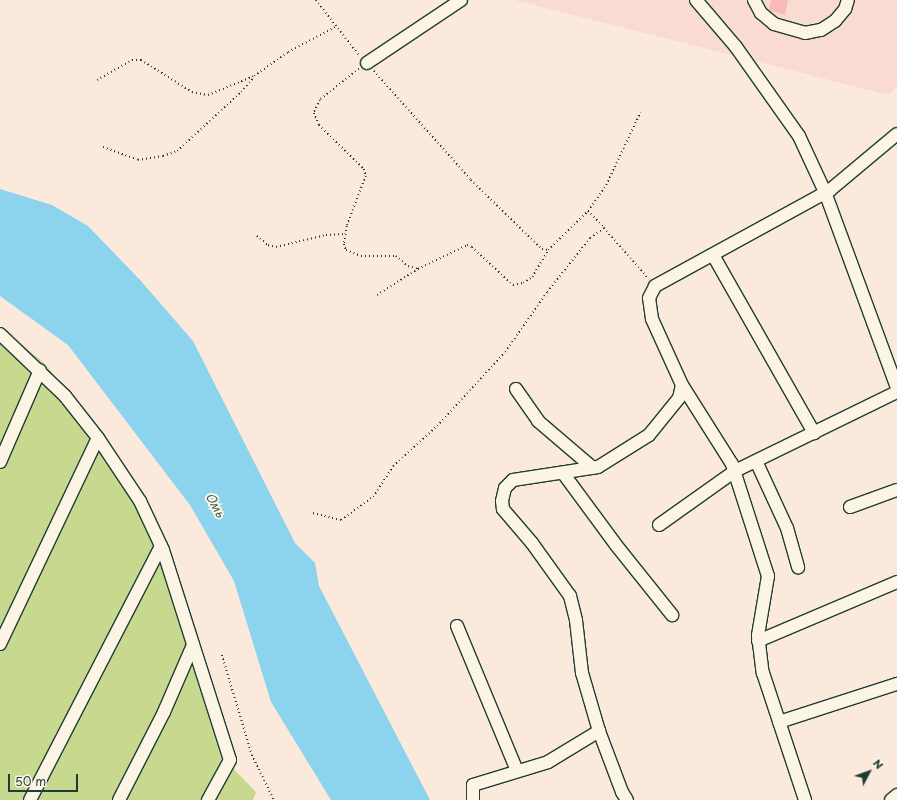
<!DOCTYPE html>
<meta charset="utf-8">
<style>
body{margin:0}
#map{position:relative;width:897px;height:800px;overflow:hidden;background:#fbe9dc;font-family:"Playpen Sans",sans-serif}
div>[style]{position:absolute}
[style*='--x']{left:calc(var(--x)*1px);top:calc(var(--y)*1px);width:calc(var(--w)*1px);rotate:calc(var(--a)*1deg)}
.built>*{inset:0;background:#fadbd1}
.green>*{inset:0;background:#c7d98e}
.water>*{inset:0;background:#8cd3ee}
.building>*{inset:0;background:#f7bab7}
.path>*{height:1.5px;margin-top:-0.75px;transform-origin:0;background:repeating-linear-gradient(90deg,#1f3d34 0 1px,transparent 0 4px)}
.roads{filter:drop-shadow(1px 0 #1f3d34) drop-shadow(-1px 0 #1f3d34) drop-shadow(0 1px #1f3d34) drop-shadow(0 -1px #1f3d34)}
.minor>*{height:12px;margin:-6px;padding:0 6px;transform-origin:6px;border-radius:6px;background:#fcf5e5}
span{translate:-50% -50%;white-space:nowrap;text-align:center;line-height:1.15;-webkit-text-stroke:4px #fcf5e5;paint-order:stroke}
.water-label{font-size:12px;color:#355b59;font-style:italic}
.north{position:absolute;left:849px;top:752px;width:40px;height:40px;-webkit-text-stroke:3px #fcf5e5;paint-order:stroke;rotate:49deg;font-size:11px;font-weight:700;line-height:16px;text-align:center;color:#1f3d34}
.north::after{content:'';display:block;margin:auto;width:14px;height:18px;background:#1f3d34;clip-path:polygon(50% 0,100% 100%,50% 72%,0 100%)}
.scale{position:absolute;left:8px;top:774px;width:70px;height:18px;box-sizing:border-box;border:2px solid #1f3d34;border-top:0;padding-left:5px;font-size:12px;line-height:14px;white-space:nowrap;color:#1f3d34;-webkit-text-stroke:3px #fcf5e5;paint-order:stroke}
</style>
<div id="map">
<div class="built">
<i style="clip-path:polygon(514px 0,897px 0,897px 85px,889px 95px)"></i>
</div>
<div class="green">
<i style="clip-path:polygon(0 327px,43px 362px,101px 430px,156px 517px,197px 632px,207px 705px,227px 762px,256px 792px,253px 800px,0 800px)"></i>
</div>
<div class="water">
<i style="clip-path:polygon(0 189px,52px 205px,88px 226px,141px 281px,193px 341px,295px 543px,315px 563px,319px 586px,430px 800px,331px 800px,271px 702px,234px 581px,190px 505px,68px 345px,0 296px)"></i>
</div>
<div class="building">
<i style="clip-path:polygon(771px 0,788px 0,785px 15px,769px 10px)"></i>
</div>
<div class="path">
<i style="--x:316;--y:0;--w:70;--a:52"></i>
<i style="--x:359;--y:69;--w:50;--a:141.5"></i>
<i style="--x:320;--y:100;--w:14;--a:115"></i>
<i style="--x:314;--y:113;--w:13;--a:67"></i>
<i style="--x:319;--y:125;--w:63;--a:44.4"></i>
<i style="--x:364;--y:169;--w:7;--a:74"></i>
<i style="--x:366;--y:176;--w:53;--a:110.8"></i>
<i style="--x:347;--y:226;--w:18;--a:99"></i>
<i style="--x:344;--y:244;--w:6;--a:72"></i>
<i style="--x:346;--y:250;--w:16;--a:22"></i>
<i style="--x:361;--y:256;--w:35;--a:0"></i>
<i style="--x:396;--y:256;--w:16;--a:40"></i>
<i style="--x:408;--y:266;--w:10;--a:17"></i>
<i style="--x:418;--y:269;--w:55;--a:-26.1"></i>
<i style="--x:467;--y:245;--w:5;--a:22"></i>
<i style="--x:472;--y:247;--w:56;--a:42.8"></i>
<i style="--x:513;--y:285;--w:10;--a:-11"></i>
<i style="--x:523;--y:283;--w:11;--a:-34"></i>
<i style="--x:532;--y:277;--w:31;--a:-59"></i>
<i style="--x:374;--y:71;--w:146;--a:48.3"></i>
<i style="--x:471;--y:180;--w:99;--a:44.2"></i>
<i style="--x:542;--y:249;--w:6;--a:9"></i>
<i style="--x:548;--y:250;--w:56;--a:-44.3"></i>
<i style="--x:588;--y:211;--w:23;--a:45"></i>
<i style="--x:97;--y:80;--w:40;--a:-29.7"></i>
<i style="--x:132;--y:60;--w:9;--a:0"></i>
<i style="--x:141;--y:60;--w:60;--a:32.1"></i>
<i style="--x:192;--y:92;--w:16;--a:11"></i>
<i style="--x:208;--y:95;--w:50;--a:-22.4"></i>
<i style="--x:254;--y:76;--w:42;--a:-35.2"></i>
<i style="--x:288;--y:52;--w:53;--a:-28"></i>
<i style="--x:103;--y:147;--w:37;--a:20"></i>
<i style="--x:138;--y:160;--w:25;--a:-9"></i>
<i style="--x:163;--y:156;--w:15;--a:-20"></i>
<i style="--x:177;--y:151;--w:87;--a:-42.7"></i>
<i style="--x:241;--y:92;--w:18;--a:-49"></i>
<i style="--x:588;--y:211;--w:32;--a:-55"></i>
<i style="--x:606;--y:185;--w:80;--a:-64.7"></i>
<i style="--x:257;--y:236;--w:14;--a:39"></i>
<i style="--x:268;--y:245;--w:8;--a:14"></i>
<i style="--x:276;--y:247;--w:51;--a:-13.5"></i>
<i style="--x:326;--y:235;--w:19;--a:-3"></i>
<i style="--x:377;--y:295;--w:49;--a:-32.4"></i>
<i style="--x:313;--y:513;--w:29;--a:14"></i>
<i style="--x:341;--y:520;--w:39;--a:-36"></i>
<i style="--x:373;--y:497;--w:37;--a:-57"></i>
<i style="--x:393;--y:466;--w:59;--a:-42.3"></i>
<i style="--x:437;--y:426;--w:100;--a:-47.4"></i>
<i style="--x:505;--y:352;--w:73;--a:-55"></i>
<i style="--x:547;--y:292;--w:69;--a:-51.5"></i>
<i style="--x:590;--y:238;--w:17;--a:-36"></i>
<i style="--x:604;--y:228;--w:68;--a:48.6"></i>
<i style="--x:222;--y:655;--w:104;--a:73.3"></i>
<i style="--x:252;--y:755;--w:50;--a:63.9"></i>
</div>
<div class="roads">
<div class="minor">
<i style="--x:696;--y:0;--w:62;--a:49.6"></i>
<i style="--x:736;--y:47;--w:109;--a:54.7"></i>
<i style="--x:799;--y:136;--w:62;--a:65.1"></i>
<i style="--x:825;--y:192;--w:209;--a:69.8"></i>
<i style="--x:754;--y:0;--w:15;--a:62"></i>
<i style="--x:761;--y:13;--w:17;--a:40"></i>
<i style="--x:774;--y:24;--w:32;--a:16"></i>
<i style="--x:805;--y:33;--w:16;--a:-11"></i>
<i style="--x:821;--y:30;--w:17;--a:-33"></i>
<i style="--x:835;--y:21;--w:16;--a:-50"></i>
<i style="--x:845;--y:9;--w:9;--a:-72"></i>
<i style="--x:367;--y:63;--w:113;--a:-33.8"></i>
<i style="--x:713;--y:255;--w:205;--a:60.4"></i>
<i style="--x:0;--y:334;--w:90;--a:43.6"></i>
<i style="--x:65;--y:396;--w:53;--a:51.8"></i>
<i style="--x:98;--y:438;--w:76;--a:56.3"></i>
<i style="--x:140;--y:501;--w:54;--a:64.9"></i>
<i style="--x:163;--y:550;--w:220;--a:72.3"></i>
<i style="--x:230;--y:760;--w:46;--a:118.8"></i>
<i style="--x:682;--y:385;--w:93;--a:57.7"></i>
<i style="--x:732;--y:464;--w:118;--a:72.2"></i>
<i style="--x:768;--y:576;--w:60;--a:99.6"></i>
<i style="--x:758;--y:635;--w:38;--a:83"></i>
<i style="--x:763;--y:673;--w:134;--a:71.7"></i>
<i style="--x:516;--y:389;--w:39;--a:55"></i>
<i style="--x:538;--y:421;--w:72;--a:40.5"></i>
<i style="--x:756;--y:461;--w:74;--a:65.2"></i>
<i style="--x:787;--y:528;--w:41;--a:74.2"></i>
<i style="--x:0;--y:462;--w:100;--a:-66.5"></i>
<i style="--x:563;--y:473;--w:89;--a:53.6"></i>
<i style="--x:616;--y:545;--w:90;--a:51.3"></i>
<i style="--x:850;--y:507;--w:50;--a:-19.9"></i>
<i style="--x:659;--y:525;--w:93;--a:-35.4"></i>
<i style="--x:735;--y:471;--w:180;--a:-26"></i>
<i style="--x:457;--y:626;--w:157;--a:67.5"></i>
<i style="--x:758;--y:641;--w:151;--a:-23"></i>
<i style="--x:0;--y:644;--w:228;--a:-64.6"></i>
<i style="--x:779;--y:722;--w:124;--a:-17.9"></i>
<i style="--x:599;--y:731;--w:65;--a:69.3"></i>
<i style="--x:622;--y:792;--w:9;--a:58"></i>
<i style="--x:30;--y:800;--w:286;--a:-62.7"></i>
<i style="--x:119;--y:800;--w:99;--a:-62.9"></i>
<i style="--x:164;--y:712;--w:73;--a:-66.6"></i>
<i style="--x:473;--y:800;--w:15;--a:-90"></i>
<i style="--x:473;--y:785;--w:78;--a:-17"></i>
<i style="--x:548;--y:762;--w:60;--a:-31.3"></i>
<i style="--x:599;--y:731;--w:60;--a:-106.3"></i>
<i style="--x:582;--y:673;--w:53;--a:-96.5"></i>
<i style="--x:576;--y:620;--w:25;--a:-104"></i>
<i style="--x:570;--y:596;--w:65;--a:-125.6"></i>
<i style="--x:532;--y:543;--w:45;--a:-130.5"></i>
<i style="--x:503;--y:509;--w:8;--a:-97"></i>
<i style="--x:502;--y:501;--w:13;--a:-77"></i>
<i style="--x:505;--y:488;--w:11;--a:-45"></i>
<i style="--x:513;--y:480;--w:86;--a:-8.7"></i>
<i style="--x:598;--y:467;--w:60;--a:-32.1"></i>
<i style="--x:649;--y:435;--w:48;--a:-51"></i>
<i style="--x:679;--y:398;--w:13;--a:-77"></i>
<i style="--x:682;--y:385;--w:72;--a:-114.4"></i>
<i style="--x:652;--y:319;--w:21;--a:-98"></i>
<i style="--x:649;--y:298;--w:13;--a:-63"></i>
<i style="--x:655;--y:286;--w:200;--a:-28.7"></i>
<i style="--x:830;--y:190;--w:87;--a:-39.9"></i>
<i style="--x:891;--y:800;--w:8;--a:-40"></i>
</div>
</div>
<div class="water-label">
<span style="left:215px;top:505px;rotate:61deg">Омь</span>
</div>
<div class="north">N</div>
<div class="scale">50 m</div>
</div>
